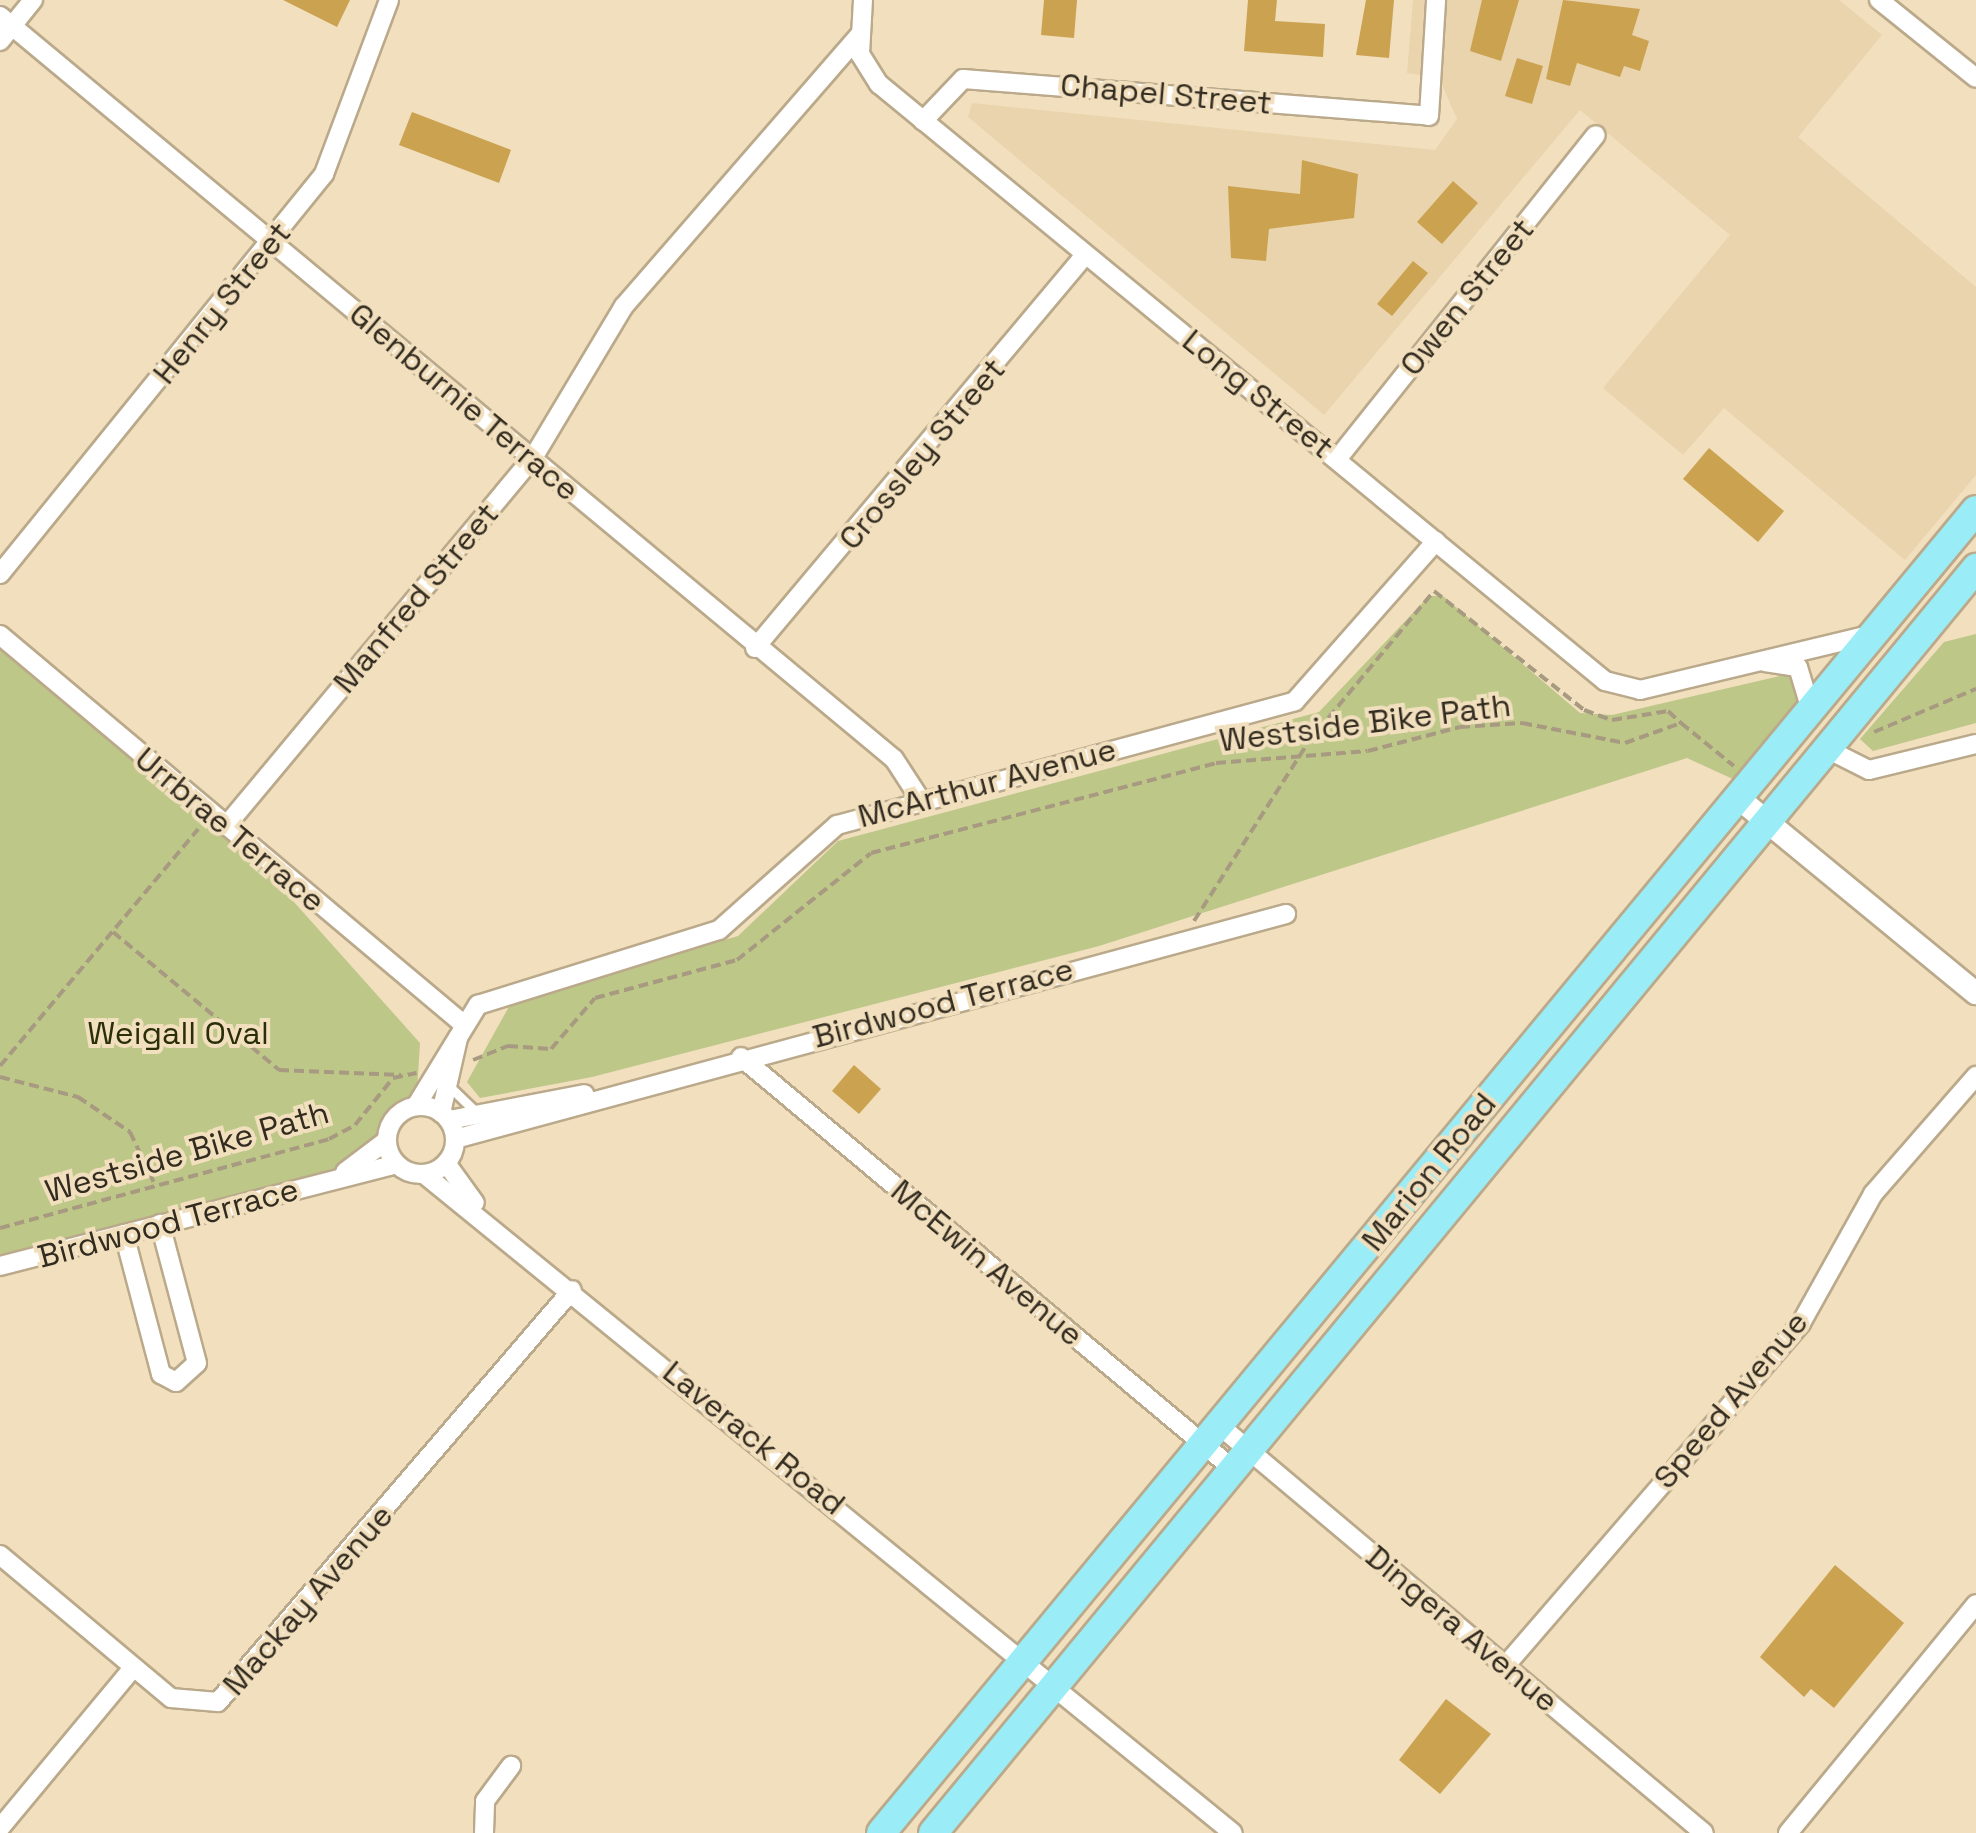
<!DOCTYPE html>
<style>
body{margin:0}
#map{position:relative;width:1976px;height:1833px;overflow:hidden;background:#f1dfbe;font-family:"Space Grotesk",sans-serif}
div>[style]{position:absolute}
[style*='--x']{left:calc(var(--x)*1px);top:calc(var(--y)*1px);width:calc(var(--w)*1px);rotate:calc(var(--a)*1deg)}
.built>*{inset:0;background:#ead4ad}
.green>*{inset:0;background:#bcc788}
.building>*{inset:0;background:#cba250}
.path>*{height:4px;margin-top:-2px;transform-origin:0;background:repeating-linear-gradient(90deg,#a89a81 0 10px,transparent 0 15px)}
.roads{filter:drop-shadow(2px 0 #baa98a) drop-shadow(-2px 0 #baa98a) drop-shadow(0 2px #baa98a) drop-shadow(0 -2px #baa98a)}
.service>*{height:9px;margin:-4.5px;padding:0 4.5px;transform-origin:4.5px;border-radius:4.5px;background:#fff}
.minor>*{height:18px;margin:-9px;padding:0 9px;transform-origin:9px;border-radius:9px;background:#fff}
.minor>.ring{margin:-9px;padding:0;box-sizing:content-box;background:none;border:18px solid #fff;border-radius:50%}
.tertiary>*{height:22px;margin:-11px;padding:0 11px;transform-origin:11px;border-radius:11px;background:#fff}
.primary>*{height:28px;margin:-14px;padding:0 14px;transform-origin:14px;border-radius:14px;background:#9aedf6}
span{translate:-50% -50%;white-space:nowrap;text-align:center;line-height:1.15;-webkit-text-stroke:8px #f1dfbe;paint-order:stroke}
.street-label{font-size:32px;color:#322b1f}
.park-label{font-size:32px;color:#2a2f09}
</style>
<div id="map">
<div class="built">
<i style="clip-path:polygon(1413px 0,1839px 0,1882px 35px,1798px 137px,1976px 287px,1976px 475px,1905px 560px,1724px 408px,1683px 455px,1603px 388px,1730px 235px,1580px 110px,1324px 415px,968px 117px,972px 103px,1435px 150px,1457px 119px,1439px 78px,1407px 73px)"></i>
</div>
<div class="green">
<i style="clip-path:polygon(1429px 596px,1443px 596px,1580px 713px,1612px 715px,1793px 673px,1800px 701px,1735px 780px,1687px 758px,1099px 946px,592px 1077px,480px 1098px,467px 1082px,511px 1003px,738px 936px,838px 841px,1319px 712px)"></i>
<i style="clip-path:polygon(1976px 634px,1976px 723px,1873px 751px,1860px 739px,1944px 642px)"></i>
<i style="clip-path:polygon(0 637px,226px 826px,420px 1043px,416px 1106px,336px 1179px,0 1266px)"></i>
</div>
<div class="building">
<i style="clip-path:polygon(283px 0,350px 0,337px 27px)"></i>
<i style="clip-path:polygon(1044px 0,1077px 0,1074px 38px,1041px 35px)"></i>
<i style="clip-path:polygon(1248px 0,1277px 0,1275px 21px,1325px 24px,1323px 57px,1244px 51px)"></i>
<i style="clip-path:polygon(1366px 0,1394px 0,1389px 58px,1356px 55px)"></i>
<i style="clip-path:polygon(1482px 0,1519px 0,1501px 61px,1470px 51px)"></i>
<i style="clip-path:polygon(1563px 0,1640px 9px,1632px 35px,1649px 41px,1640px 71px,1624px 66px,1620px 77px,1577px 63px,1570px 86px,1546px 79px)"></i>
<i style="clip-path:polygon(1517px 58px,1543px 66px,1532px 104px,1505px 96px)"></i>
<i style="clip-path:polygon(412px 112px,511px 150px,499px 183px,399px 145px)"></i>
<i style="clip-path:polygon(1302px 160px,1358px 174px,1354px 218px,1269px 229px,1266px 261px,1231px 258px,1228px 186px,1300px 194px)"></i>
<i style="clip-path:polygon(1453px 181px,1478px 203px,1442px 244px,1417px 222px)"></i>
<i style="clip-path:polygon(1413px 261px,1428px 273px,1392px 316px,1377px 304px)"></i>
<i style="clip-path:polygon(1709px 448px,1784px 511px,1758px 542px,1683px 479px)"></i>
<i style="clip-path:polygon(854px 1065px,881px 1089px,859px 1114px,832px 1091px)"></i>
<i style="clip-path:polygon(1835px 1565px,1904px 1623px,1834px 1708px,1811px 1689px,1804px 1697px,1760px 1657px)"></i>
<i style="clip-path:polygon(1446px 1699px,1491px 1734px,1440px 1794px,1399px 1760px)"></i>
</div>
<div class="path">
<i style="--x:1874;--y:732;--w:111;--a:-22.9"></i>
<i style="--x:1194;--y:921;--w:214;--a:-57.4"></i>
<i style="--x:1309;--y:741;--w:195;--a:-50.2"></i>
<i style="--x:1434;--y:591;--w:191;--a:38.4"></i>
<i style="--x:1584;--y:710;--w:30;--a:20"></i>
<i style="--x:1612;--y:720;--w:57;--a:-9.1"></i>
<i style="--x:1668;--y:711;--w:18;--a:43"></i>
<i style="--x:113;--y:932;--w:216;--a:39.7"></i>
<i style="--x:279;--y:1070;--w:122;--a:2.3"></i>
<i style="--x:473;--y:1060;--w:38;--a:-22"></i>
<i style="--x:508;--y:1046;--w:43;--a:4"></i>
<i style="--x:551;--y:1049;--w:67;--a:-49.2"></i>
<i style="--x:595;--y:998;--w:147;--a:-15"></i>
<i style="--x:737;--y:960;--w:171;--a:-38.6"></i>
<i style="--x:871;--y:853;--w:357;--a:-14.6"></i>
<i style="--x:1216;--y:763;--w:152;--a:-4.5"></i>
<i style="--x:1368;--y:751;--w:95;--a:-14.6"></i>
<i style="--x:1460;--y:727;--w:62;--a:-3.7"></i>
<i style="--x:1522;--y:723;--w:105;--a:11"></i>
<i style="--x:1625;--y:743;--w:59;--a:-19.7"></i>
<i style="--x:1681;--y:723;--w:68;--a:39.1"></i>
<i style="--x:0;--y:1066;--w:309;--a:-50.1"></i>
<i style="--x:0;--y:1077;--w:81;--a:14.4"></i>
<i style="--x:78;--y:1097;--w:63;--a:33.9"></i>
<i style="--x:130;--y:1132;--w:59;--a:64.7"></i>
<i style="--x:0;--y:1228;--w:341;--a:-15.1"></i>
<i style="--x:329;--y:1139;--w:30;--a:-28"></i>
<i style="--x:355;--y:1125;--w:60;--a:-51"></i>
<i style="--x:393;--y:1078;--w:24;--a:-12"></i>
</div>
<div class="roads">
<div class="service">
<i style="--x:449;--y:1086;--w:39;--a:44"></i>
</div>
<div class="minor">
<i style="--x:863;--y:0;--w:54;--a:93.2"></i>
<i style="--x:860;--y:54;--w:36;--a:58"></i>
<i style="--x:879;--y:84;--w:940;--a:39.43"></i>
<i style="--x:1605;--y:681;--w:36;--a:14"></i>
<i style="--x:1640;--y:690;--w:241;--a:-13.5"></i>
<i style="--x:1879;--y:0;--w:124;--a:38.8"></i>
<i style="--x:0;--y:16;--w:1162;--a:39.73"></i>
<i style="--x:894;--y:759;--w:44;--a:57"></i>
<i style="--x:0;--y:41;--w:53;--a:-51.2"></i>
<i style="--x:923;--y:121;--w:58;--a:-46.4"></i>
<i style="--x:963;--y:79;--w:467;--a:4.5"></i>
<i style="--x:1429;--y:116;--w:116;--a:-86.5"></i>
<i style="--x:1338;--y:458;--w:413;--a:-51.4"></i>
<i style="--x:0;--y:574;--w:515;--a:-50.99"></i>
<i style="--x:324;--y:174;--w:186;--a:-69.5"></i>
<i style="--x:0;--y:635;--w:603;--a:40.02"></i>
<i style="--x:755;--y:648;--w:513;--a:-49.98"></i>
<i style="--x:1765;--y:662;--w:33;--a:9"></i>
<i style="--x:1798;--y:667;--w:42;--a:73.3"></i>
<i style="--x:1825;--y:748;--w:49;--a:26.6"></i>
<i style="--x:1869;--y:770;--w:110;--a:-13.7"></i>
<i style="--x:226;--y:826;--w:479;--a:-50.2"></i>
<i style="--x:533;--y:458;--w:177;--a:-59.1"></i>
<i style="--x:624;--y:306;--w:358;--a:-49"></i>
<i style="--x:741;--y:1057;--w:642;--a:39.94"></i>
<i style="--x:416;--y:1106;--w:119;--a:-58.5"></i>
<i style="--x:478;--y:1005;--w:252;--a:-17.3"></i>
<i style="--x:719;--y:930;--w:158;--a:-41.7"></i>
<i style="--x:837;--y:825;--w:474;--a:-15.1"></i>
<i style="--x:1295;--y:701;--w:213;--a:-48.6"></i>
<i class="ring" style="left:387px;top:1106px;width:50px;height:50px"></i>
<i style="--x:441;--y:1113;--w:77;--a:-77.2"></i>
<i style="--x:449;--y:1120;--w:138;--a:-10.8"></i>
<i style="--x:455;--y:1139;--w:861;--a:-15.15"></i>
<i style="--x:446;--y:1163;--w:49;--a:54.1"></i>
<i style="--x:345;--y:1172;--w:51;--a:-37.1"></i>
<i style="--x:424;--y:1174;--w:1043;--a:39.17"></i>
<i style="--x:124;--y:1234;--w:145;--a:75.2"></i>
<i style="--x:161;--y:1374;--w:17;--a:28"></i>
<i style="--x:176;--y:1382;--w:28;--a:-42"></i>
<i style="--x:197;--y:1363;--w:144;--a:-104.9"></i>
<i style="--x:0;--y:1266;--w:409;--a:-14.4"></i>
<i style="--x:1220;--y:1426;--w:632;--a:40.06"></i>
<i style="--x:0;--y:1555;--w:223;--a:39.9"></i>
<i style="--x:171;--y:1698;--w:47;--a:4.9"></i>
<i style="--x:218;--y:1702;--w:543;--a:-49.33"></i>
<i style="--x:1506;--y:1665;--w:452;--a:-49.2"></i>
<i style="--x:1801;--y:1323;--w:148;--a:-60.8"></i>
<i style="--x:1873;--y:1194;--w:157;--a:-48.9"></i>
<i style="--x:0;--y:1828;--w:208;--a:-50.3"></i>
<i style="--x:484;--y:1833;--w:32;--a:-88"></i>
<i style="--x:485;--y:1801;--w:44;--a:-53.4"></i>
<i style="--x:1788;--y:1833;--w:296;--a:-50.6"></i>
</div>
<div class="tertiary">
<i style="--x:1737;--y:797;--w:309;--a:39.4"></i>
</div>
<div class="primary">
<i style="--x:881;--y:1833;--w:1717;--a:-50.39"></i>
<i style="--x:933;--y:1833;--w:1640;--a:-50.49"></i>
</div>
</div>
<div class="street-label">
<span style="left:1166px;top:94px;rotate:5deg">Chapel Street</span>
<span style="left:1467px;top:297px;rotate:-51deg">Owen Street</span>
<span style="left:222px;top:303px;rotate:-51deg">Henry Street</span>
<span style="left:1258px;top:394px;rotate:39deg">Long Street</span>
<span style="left:464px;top:402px;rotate:40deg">Glenburnie Terrace</span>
<span style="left:922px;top:454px;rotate:-50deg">Crossley Street</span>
<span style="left:416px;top:598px;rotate:-50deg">Manfred Street</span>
<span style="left:1365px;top:723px;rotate:-7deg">Westside Bike Path</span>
<span style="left:987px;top:783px;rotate:-15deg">McArthur Avenue</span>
<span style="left:230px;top:830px;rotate:40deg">Urrbrae Terrace</span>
<span style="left:943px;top:1003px;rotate:-15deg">Birdwood Terrace</span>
<span style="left:187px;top:1152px;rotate:-16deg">Westside Bike Path</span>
<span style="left:1429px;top:1172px;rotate:-51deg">Marion Road</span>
<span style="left:168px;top:1223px;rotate:-15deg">Birdwood Terrace</span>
<span style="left:987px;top:1263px;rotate:40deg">McEwin Avenue</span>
<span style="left:1731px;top:1400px;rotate:-50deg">Speed Avenue</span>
<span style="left:754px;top:1438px;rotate:39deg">Laverack Road</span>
<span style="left:308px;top:1600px;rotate:-49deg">Mackay Avenue</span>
<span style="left:1462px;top:1629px;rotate:40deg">Dingera Avenue</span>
</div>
<div class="park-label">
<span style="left:178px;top:1033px">Weigall Oval</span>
</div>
</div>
